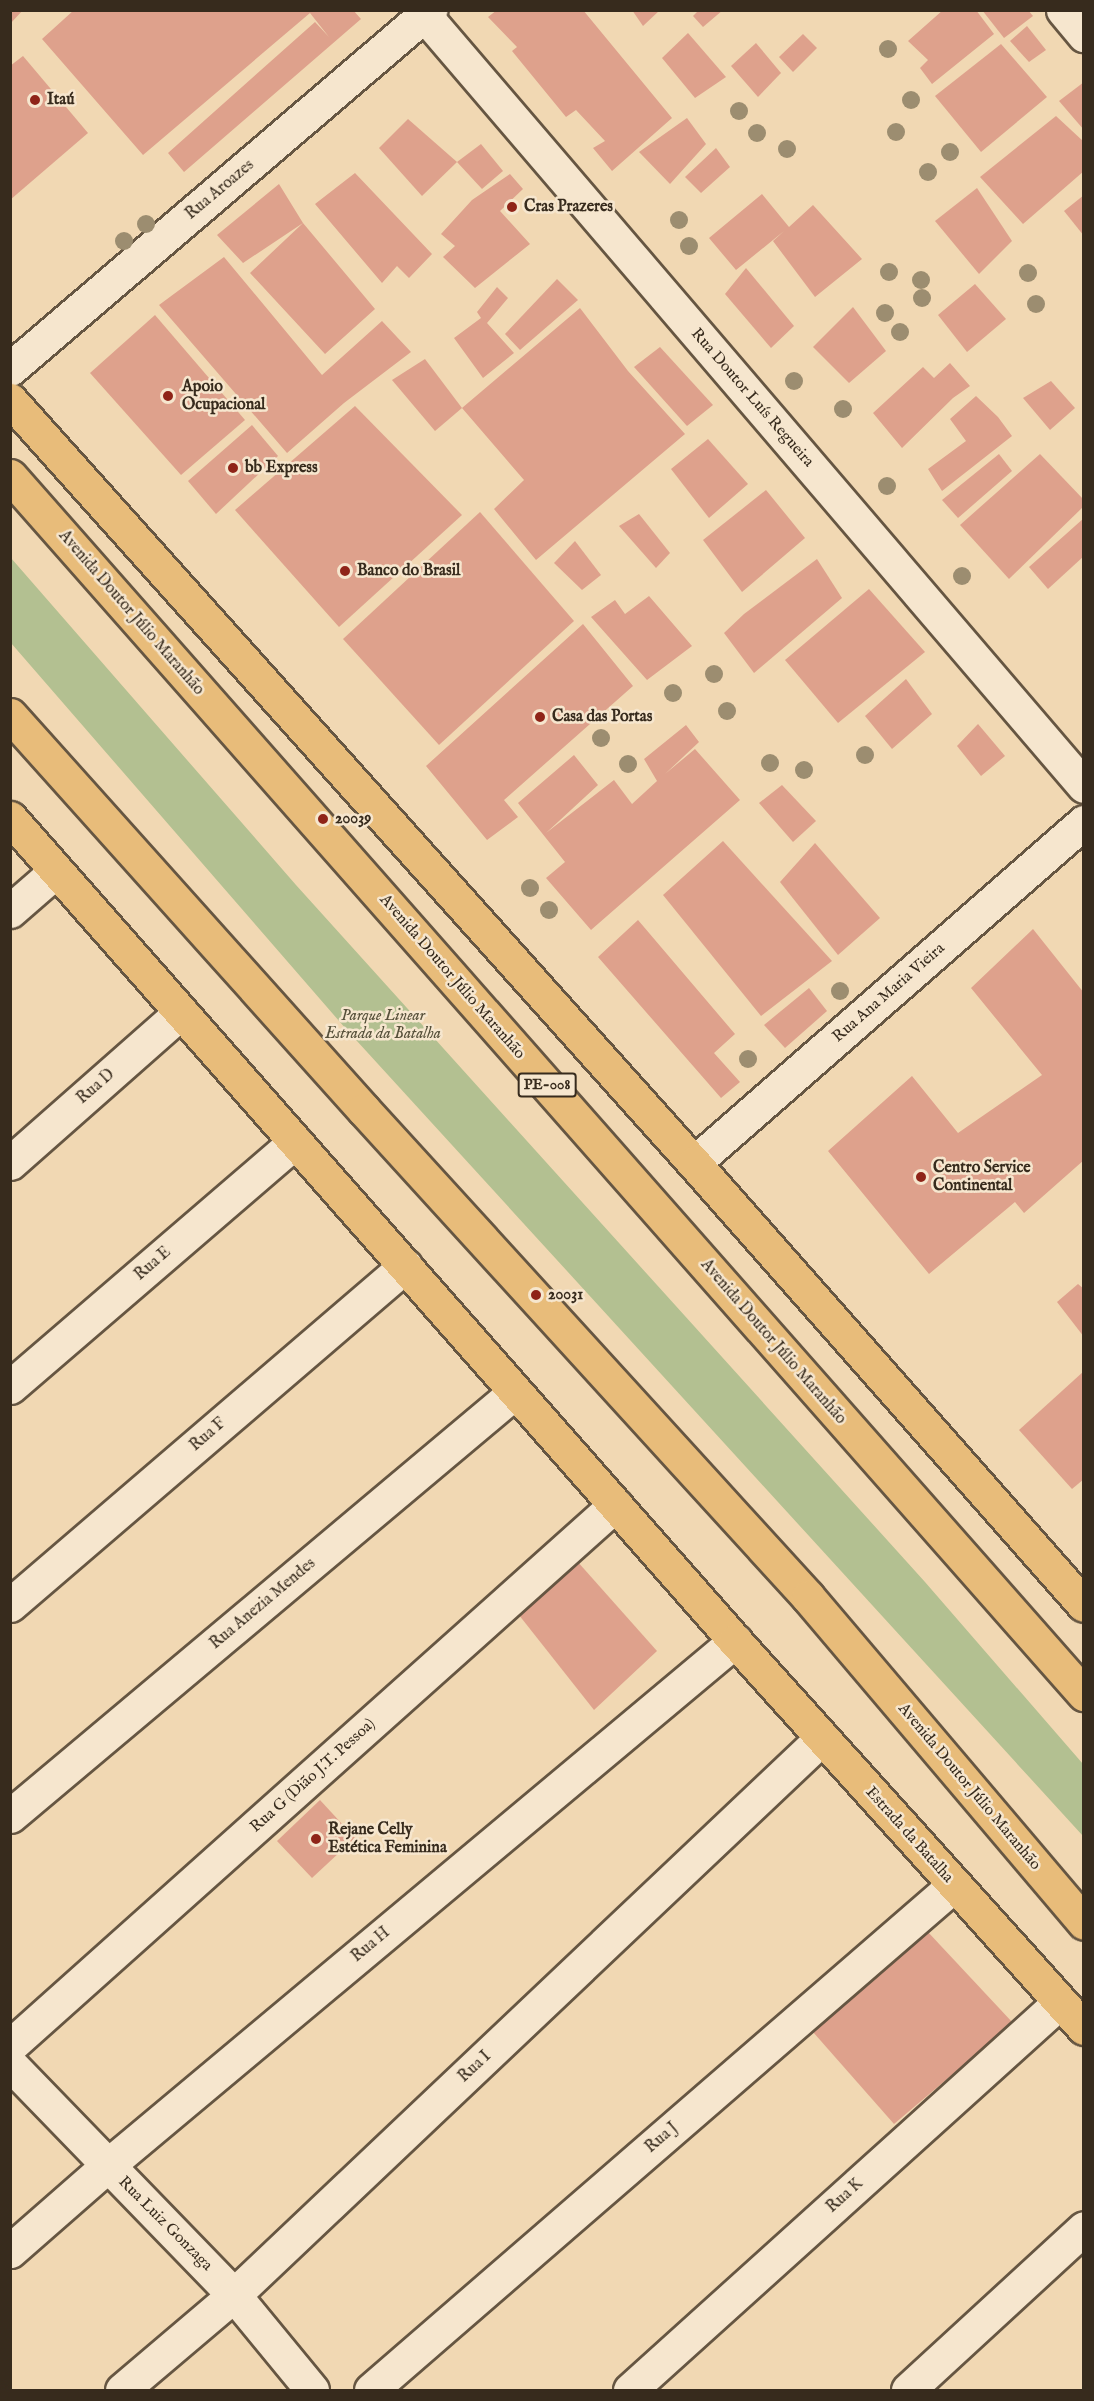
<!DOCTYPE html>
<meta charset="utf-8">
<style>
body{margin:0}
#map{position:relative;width:1094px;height:2401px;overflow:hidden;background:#f1d8b3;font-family:"IM FELL English",serif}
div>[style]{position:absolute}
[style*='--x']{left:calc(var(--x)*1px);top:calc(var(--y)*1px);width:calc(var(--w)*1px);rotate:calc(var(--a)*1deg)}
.green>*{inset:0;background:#b3c091}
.building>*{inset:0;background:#dea18c}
.roads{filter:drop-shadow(2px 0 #665642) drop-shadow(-2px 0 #665642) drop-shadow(0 2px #665642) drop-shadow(0 -2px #665642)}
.minor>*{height:33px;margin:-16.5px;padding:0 16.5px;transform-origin:16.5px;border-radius:16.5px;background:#f6e6ce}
.major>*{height:33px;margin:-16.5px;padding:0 16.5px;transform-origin:16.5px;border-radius:16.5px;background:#e8bc7a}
.highway>*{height:33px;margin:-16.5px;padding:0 16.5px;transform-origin:16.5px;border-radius:16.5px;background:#e8bc7a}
.trees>*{width:18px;height:18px;margin:-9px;border-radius:50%;background:#9c8d70}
.dots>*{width:16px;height:16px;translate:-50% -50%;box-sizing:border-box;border:3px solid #f6e6ce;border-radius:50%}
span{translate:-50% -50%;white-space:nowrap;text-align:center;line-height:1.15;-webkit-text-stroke:5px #f6e6ce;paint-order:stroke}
.shield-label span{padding:2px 4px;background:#f6e6ce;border:2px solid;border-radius:4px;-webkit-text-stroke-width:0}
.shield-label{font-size:15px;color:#372b1d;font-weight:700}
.poi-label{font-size:16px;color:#372b1d;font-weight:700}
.left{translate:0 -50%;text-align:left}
.street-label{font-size:16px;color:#372b1d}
.park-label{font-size:16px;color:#56503a;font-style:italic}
.frame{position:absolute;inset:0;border:12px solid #372b1d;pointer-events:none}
</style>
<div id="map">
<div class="green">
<i style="clip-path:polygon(11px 558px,296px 885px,925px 1582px,1083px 1764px,1083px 1836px,346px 1029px,11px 643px)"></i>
</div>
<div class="building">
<i style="clip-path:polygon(10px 10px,23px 10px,10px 24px)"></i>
<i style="clip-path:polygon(74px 10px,353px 10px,361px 19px,184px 172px,168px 153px,315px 22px,329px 37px,310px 13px,143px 155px,42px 39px)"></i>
<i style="clip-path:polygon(497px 10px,583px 10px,672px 118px,612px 171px,593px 148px,605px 141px,576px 110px,566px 117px,512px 51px,517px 47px,488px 17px)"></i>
<i style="clip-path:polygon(632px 10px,660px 10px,643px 26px)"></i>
<i style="clip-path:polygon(699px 10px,723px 10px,703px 27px,693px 16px)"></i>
<i style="clip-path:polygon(943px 10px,976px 10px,994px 34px,932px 84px,920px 68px,928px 60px,908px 41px)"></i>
<i style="clip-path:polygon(982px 10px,1028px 10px,1033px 16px,1004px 38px)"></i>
<i style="clip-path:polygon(1027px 26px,1046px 50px,1029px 62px,1010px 41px)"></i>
<i style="clip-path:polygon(688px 33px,726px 77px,695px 98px,662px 58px)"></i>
<i style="clip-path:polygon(803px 34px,817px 48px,793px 72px,779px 57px)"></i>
<i style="clip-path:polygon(756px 43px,781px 73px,758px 97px,731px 66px)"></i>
<i style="clip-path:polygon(1001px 44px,1047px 97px,981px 152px,935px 96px)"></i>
<i style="clip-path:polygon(23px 56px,88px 133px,10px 200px,10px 66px)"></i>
<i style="clip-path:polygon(1084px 82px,1084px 130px,1059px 101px)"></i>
<i style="clip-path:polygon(1056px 116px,1084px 142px,1084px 171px,1023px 224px,980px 177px)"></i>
<i style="clip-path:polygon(687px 118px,706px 144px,670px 184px,639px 152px)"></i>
<i style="clip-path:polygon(408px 119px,457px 162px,422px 196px,379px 148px)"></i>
<i style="clip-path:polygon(481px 144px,503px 171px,482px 189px,457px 162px)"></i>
<i style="clip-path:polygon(716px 148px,730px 167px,701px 193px,685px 177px)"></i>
<i style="clip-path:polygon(355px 173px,432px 254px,409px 278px,397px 266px,382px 283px,315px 204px)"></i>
<i style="clip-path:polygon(510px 174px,523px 189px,500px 211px,530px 244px,475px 288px,443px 257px,455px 246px,441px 234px,472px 200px)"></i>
<i style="clip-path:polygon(279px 184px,303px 223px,375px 309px,325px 354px,250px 273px,303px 223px,243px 263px,217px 235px)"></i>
<i style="clip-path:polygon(977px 188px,1012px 241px,979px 274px,935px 221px)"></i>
<i style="clip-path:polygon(762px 194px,789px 227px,813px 205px,862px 259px,815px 297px,773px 241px,784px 231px,736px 270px,709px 238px)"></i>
<i style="clip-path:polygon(1084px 195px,1084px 236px,1064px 211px)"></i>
<i style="clip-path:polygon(224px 257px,322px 375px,382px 321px,411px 352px,344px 403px,287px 453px,159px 305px)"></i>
<i style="clip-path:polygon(746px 268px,794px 326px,771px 348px,725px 294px)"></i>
<i style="clip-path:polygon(557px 279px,578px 300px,520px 350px,505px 334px)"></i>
<i style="clip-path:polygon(975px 284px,1006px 319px,967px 352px,938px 315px)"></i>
<i style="clip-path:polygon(497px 287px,508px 298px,487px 323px,514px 353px,483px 378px,454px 338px,481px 318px,477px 312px)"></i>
<i style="clip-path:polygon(853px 307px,886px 351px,849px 383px,813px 347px)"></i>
<i style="clip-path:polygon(580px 308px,628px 371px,685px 434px,536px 560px,494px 509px,524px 480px,462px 408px)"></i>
<i style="clip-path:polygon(155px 315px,245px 420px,181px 475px,90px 373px)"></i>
<i style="clip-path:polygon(660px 347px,713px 405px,687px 426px,634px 367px)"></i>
<i style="clip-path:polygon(425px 359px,462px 408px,435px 431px,392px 380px)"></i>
<i style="clip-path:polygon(950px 363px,970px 386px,953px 398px,902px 448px,873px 413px,923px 367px,934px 378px)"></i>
<i style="clip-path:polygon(1051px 381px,1075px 408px,1050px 430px,1023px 398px)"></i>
<i style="clip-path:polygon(976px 396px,998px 417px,1012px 436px,942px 491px,928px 469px,966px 441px,950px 419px)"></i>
<i style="clip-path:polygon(355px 406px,462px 515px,339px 627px,235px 510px)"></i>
<i style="clip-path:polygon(252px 425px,278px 456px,216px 514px,188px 481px)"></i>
<i style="clip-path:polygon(708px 439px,748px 484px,709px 518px,671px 469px)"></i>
<i style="clip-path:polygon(999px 454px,1012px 471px,958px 518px,942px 500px)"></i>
<i style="clip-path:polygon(1040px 454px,1084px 500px,1084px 506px,1009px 579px,960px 525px)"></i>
<i style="clip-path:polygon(766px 490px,805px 538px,742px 592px,703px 540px)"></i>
<i style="clip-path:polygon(480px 512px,574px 621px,439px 745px,343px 639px)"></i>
<i style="clip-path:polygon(639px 514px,670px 553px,656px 568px,619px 526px)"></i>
<i style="clip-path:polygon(1084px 518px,1084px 556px,1048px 589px,1029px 567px)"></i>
<i style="clip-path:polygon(575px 541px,601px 575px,582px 590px,554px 563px)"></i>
<i style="clip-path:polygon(817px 559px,842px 598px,754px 673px,724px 633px,744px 614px)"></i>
<i style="clip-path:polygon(869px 589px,925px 652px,838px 723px,785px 660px)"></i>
<i style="clip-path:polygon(649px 596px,692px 646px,647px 680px,591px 617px,615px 600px,625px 614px)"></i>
<i style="clip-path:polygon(583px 624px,633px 686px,504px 800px,518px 817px,487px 840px,426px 766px)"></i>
<i style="clip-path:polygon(906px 679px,932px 714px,892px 749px,865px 716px)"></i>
<i style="clip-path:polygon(978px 724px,1005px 756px,981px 776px,957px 746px)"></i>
<i style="clip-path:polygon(686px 725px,699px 742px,665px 774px,695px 749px,740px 800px,591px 930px,546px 878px,565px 862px,518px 803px,574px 755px,598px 785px,546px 833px,614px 780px,632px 804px,657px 781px,644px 759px)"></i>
<i style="clip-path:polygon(782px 785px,816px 821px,793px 842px,759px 803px)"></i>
<i style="clip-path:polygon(723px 841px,832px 961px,761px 1016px,663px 895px)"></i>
<i style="clip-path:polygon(815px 843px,880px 918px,838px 955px,780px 882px)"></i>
<i style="clip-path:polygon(638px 920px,735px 1034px,714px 1053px,740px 1082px,721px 1098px,598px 957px)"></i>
<i style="clip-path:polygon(1033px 929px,1084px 993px,1084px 1160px,1024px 1213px,1015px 1202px,929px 1274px,828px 1151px,912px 1076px,958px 1133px,1042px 1075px,971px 988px)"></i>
<i style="clip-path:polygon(809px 988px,827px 1011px,785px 1048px,764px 1025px)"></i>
<i style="clip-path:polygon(1078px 1284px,1084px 1289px,1084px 1337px,1057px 1302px)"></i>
<i style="clip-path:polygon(1084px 1371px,1084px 1479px,1072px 1489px,1019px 1430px)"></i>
<i style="clip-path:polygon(577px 1561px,657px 1651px,594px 1710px,515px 1610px)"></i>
<i style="clip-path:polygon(320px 1800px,355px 1838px,312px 1878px,277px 1841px)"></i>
<i style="clip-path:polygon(927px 1931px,1013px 2023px,894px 2124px,813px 2032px)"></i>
</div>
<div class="roads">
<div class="minor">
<i style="--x:420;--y:10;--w:1021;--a:49.45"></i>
<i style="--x:1063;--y:10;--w:33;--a:50"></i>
<i style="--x:10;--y:369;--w:553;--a:-40.52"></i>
<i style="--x:10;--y:911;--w:61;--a:-41"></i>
<i style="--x:10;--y:1163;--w:228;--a:-41.4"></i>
<i style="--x:694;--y:1163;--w:518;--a:-41.17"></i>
<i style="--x:10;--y:1387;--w:376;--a:-40.7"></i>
<i style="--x:10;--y:1605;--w:521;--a:-40.64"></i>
<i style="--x:10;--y:1816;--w:659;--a:-40.02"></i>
<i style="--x:10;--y:2046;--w:812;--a:-41.8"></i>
<i style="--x:10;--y:2064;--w:322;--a:45.9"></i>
<i style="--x:234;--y:2295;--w:123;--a:50.6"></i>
<i style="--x:10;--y:2251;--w:129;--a:-41.2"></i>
<i style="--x:107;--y:2166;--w:819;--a:-39.9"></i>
<i style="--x:122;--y:2390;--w:147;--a:-40.3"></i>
<i style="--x:234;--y:2295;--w:810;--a:-43.45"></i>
<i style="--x:371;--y:2390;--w:771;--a:-40.9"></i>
<i style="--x:630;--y:2390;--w:579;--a:-42.06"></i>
<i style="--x:908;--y:2390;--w:239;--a:-42.6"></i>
</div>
<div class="major">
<i style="--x:10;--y:400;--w:1025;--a:48.13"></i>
<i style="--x:694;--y:1163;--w:589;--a:48.58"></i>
<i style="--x:10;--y:818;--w:1097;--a:48.62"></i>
<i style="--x:735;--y:1641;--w:521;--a:47.96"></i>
</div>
<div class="highway">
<i style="--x:10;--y:476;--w:1624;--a:48.6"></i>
<i style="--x:10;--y:715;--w:530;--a:48.13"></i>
<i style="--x:364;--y:1110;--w:659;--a:47.64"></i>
<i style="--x:808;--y:1597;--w:427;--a:49.7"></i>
</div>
</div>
<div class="trees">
<i style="left:888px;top:49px"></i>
<i style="left:911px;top:100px"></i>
<i style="left:739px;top:111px"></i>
<i style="left:896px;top:132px"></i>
<i style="left:757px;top:133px"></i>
<i style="left:787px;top:149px"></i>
<i style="left:950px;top:152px"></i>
<i style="left:928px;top:172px"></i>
<i style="left:679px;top:220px"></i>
<i style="left:146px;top:224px"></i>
<i style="left:124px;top:241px"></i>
<i style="left:689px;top:246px"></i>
<i style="left:889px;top:272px"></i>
<i style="left:1028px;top:273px"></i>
<i style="left:921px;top:280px"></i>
<i style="left:922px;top:298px"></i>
<i style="left:1036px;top:304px"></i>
<i style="left:885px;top:313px"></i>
<i style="left:900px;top:332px"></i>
<i style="left:794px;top:381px"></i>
<i style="left:843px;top:409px"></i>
<i style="left:887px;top:486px"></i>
<i style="left:962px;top:576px"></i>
<i style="left:714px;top:674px"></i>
<i style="left:673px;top:693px"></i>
<i style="left:727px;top:711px"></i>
<i style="left:601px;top:738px"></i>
<i style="left:865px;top:755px"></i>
<i style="left:770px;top:763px"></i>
<i style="left:628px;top:764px"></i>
<i style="left:804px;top:770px"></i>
<i style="left:530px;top:888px"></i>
<i style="left:549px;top:910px"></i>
<i style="left:840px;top:991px"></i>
<i style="left:748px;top:1059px"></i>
</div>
<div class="dots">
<i style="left:35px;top:100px;background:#8f2418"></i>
<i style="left:512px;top:207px;background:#8f2418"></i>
<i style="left:168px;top:396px;background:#8f2418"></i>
<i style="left:233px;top:468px;background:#8f2418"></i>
<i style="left:345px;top:571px;background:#8f2418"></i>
<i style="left:540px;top:717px;background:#8f2418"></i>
<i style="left:323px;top:819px;background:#8f2418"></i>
<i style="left:921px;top:1177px;background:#8f2418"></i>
<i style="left:536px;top:1295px;background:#8f2418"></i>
<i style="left:316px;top:1839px;background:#8f2418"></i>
</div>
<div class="shield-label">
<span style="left:547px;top:1085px">PE-008</span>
</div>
<div class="poi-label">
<span class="left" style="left:47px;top:100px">Itaú</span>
<span class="left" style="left:524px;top:207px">Cras Prazeres</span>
<span class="left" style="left:182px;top:396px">Apoio<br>Ocupacional</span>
<span class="left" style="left:245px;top:468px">bb Express</span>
<span class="left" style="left:357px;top:571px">Banco do Brasil</span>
<span class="left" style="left:552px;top:717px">Casa das Portas</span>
<span class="left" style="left:335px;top:819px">20039</span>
<span class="left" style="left:933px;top:1177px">Centro Service<br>Continental</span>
<span class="left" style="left:548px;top:1295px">20031</span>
<span class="left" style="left:328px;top:1839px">Rejane Celly<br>Estética Feminina</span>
</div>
<div class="street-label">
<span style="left:220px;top:190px;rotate:-40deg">Rua Aroazes</span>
<span style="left:752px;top:398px;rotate:49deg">Rua Doutor Luís Regueira</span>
<span style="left:131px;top:613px;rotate:49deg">Avenida Doutor Júlio Maranhão</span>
<span style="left:452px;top:977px;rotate:49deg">Avenida Doutor Júlio Maranhão</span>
<span style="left:889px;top:993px;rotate:-41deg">Rua Ana Maria Vieira</span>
<span style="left:96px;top:1087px;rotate:-41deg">Rua D</span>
<span style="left:153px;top:1264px;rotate:-41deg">Rua E</span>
<span style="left:773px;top:1342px;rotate:49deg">Avenida Doutor Júlio Maranhão</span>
<span style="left:208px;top:1435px;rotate:-41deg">Rua F</span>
<span style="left:263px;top:1604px;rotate:-40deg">Rua Anezia Mendes</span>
<span style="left:313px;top:1776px;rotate:-42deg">Rua G (Dião J.T. Pessoa)</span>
<span style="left:969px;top:1787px;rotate:50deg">Avenida Doutor Júlio Maranhão</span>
<span style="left:909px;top:1835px;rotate:48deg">Estrada da Batalha</span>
<span style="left:371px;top:1945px;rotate:-40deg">Rua H</span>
<span style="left:475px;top:2067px;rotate:-43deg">Rua I</span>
<span style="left:662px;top:2138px;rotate:-41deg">Rua J</span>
<span style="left:845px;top:2196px;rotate:-42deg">Rua K</span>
<span style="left:165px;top:2224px;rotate:45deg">Rua Luiz Gonzaga</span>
</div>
<div class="park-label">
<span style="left:383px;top:1025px">Parque Linear<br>Estrada da Batalha</span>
</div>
<div class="frame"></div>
</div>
